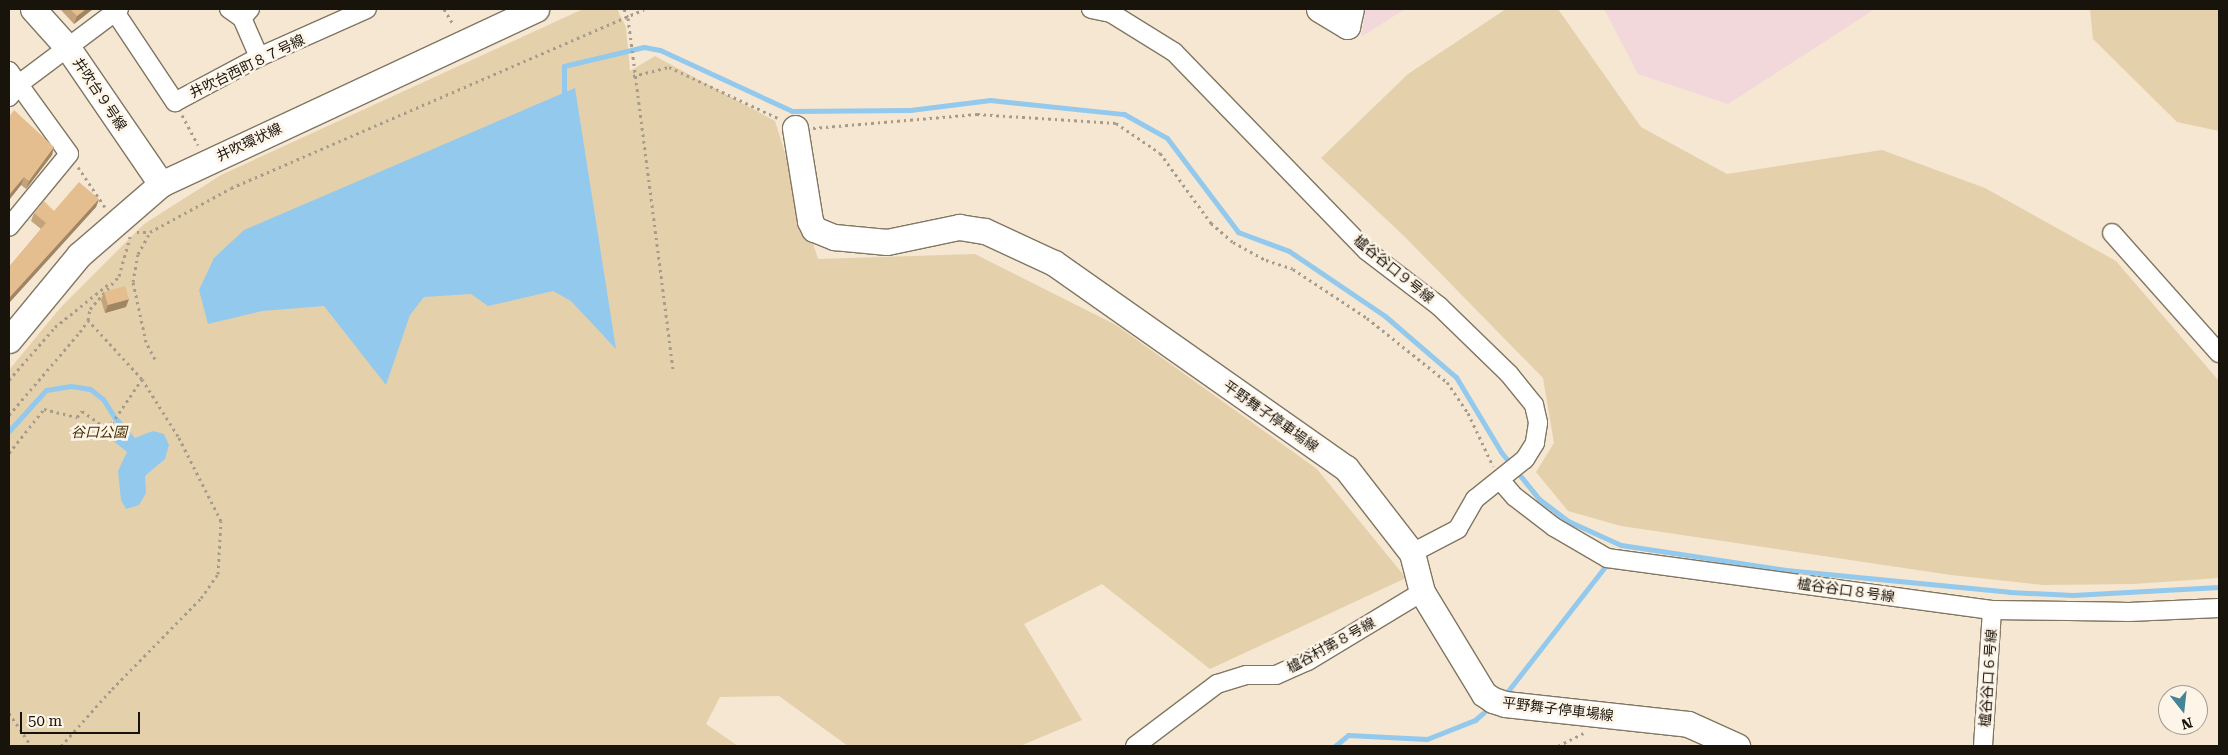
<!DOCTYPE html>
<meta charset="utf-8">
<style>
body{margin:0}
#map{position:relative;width:2228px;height:755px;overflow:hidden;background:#f5e7d1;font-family:"Roboto Serif","Noto Sans JP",serif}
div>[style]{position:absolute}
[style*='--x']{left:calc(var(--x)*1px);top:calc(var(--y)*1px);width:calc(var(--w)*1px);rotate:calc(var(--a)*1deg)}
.education>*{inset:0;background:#f3d8db}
.green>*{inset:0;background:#e5d0ac}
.water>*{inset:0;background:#93c9ed}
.stream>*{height:5px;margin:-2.5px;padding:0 2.5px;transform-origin:2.5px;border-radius:2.5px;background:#93c9ed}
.path>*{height:3px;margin-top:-1.5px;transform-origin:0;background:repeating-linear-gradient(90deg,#a79c8b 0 2.5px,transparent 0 6.5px)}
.roads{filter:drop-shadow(1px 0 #827662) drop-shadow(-1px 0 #827662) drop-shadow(0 1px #827662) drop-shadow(0 -1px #827662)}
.street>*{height:18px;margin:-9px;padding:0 9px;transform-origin:9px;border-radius:9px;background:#fff}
.secondary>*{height:25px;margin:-12.5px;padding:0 12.5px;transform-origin:12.5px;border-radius:12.5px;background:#fff}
.wall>*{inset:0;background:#c4a37b}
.shaded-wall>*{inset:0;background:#a08564}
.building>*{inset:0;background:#e4be8f}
span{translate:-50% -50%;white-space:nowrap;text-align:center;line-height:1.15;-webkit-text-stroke:5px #fef5e8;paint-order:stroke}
.street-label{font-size:14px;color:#18130b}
.park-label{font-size:14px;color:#412c01;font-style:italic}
.frame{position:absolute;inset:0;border:10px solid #18130b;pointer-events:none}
.north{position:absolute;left:2158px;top:685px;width:50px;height:50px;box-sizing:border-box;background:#fef5e8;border:1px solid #a29b90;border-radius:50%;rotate:164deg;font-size:14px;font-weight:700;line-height:20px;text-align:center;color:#18130b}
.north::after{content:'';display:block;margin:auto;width:18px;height:22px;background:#438596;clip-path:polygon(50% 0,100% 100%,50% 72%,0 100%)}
.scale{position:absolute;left:20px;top:712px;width:120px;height:22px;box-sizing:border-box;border:2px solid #18130b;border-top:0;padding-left:6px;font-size:15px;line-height:18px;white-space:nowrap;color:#18130b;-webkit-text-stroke:4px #fef5e8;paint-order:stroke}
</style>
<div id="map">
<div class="education">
<i style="clip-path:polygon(1366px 9px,1405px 9px,1361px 37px)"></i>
<i style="clip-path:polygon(1604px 9px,1875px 9px,1728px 104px,1638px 74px)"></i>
</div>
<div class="green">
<i style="clip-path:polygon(583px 9px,617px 9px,626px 27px,630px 71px,655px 56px,775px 121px,818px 259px,975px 254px,1116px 325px,1317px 469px,1406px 578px,1210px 669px,1102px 584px,1024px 624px,1082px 720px,1020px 746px,848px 746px,779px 696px,720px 697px,706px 724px,738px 746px,9px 746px,9px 370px,61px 307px,144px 224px,221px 175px)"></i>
<i style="clip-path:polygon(1506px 9px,1558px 9px,1641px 127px,1727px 174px,1882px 150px,1985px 188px,2116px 261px,2219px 381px,2219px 578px,2134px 584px,2043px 585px,1951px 575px,1621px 526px,1568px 511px,1536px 472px,1554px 443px,1543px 378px,1404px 236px,1321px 158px,1408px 74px)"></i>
<i style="clip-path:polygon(2090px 9px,2219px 9px,2219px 131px,2177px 122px,2093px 39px)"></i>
</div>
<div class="water">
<i style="clip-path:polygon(575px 88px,616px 349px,571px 301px,553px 291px,488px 306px,471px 294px,424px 297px,410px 315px,386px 385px,324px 306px,262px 311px,208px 324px,199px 290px,214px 258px,244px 230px)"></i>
<i style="clip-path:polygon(119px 418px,135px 438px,153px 431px,164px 434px,169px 445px,165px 459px,145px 476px,146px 493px,139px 505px,126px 509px,121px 500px,118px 471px,127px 452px,107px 436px)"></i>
</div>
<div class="stream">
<i style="--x:564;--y:93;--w:27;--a:-90"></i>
<i style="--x:564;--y:66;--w:82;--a:-13.4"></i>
<i style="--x:644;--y:47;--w:16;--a:11"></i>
<i style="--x:660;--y:50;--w:145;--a:24.8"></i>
<i style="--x:792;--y:111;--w:118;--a:-0.5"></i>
<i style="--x:910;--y:110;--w:81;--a:-7.1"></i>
<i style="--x:990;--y:100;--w:135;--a:6"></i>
<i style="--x:1124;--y:114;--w:49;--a:29.2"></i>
<i style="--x:1167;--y:138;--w:118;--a:52.9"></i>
<i style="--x:1238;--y:232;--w:54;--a:20.4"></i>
<i style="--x:1289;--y:251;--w:116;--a:34.1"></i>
<i style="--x:1385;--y:316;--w:94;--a:40.7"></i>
<i style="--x:1456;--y:377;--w:87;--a:59"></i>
<i style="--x:1501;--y:452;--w:60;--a:51"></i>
<i style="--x:1539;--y:499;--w:36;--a:37"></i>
<i style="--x:1568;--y:521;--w:58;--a:24.4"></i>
<i style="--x:1621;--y:545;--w:167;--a:8.6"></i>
<i style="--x:1786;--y:570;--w:224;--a:5.6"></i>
<i style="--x:2009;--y:592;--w:64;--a:2.7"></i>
<i style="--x:2073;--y:595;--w:146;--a:-3.1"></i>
<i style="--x:9;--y:431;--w:55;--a:-47.9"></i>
<i style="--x:46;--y:390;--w:25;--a:-9"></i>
<i style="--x:71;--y:386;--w:19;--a:9"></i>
<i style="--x:90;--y:389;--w:16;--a:38"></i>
<i style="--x:103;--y:399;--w:26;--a:58"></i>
<i style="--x:1504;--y:696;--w:169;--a:-52"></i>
<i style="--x:1335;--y:746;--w:17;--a:-40"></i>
<i style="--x:1348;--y:735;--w:79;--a:2.9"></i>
<i style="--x:1427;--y:739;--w:52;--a:-21.6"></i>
<i style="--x:1475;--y:720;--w:20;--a:-41"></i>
</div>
<div class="path">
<i style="--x:444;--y:9;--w:17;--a:59"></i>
<i style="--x:624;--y:9;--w:10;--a:66"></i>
<i style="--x:628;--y:18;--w:355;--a:82.7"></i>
<i style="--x:633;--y:76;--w:37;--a:-14"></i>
<i style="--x:669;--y:67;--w:123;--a:25.1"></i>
<i style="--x:182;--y:115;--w:34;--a:62"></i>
<i style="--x:813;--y:128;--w:165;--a:-4.9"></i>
<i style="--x:977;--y:114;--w:139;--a:3.7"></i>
<i style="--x:1116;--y:123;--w:53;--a:34.3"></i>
<i style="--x:1160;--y:153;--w:87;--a:53.9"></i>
<i style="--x:1211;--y:223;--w:29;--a:41"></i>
<i style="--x:1233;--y:242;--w:38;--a:29"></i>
<i style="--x:1266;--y:260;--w:28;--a:18"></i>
<i style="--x:1293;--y:269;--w:89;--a:33.5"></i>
<i style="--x:1367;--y:318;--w:102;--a:38.7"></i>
<i style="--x:1447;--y:382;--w:37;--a:56"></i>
<i style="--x:1468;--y:413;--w:59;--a:64.7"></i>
<i style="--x:78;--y:167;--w:48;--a:56"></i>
<i style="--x:137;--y:232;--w:13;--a:0"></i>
<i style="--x:155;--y:359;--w:19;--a:-118"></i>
<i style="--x:146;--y:342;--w:61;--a:-102.2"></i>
<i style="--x:133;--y:282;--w:28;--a:-80"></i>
<i style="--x:138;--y:254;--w:25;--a:-61"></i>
<i style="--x:150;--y:232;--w:92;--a:-28.5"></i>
<i style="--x:231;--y:188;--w:450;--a:-23.4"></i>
<i style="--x:9;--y:380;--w:70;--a:-49"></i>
<i style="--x:55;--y:327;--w:72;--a:-38.8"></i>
<i style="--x:9;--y:415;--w:109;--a:-49.5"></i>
<i style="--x:80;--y:332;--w:14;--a:-56"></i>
<i style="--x:88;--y:320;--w:11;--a:-80"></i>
<i style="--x:90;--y:309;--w:44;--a:-48.7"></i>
<i style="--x:119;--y:276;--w:41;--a:-74.2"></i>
<i style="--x:9;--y:453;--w:56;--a:-51.5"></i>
<i style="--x:44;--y:409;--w:34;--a:14"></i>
<i style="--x:77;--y:417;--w:8;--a:-50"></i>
<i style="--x:82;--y:411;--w:32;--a:35"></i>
<i style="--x:108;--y:429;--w:60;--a:-55.8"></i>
<i style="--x:142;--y:379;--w:80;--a:-132.5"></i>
<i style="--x:9;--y:713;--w:40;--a:56"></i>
<i style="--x:61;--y:746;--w:76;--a:-48.2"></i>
<i style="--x:112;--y:689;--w:127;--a:-45.6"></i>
<i style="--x:201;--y:598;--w:29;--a:-55"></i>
<i style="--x:218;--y:574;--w:53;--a:-86.8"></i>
<i style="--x:221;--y:521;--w:95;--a:-116.8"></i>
<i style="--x:178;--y:436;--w:67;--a:-122.3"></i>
<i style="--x:1558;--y:746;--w:29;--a:-27"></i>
</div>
<div class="roads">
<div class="street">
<i style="--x:113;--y:9;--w:112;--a:56.3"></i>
<i style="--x:175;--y:102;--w:95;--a:-28.2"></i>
<i style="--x:259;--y:57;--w:118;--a:-24"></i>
<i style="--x:229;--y:9;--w:16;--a:35"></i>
<i style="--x:250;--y:9;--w:12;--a:132"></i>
<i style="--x:242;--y:18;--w:43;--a:66.4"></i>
<i style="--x:1091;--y:9;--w:20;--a:11"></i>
<i style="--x:1111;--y:13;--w:74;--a:31.8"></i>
<i style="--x:1174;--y:52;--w:277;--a:45.9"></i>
<i style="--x:1367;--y:251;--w:91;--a:37.4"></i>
<i style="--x:1439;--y:306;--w:98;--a:44.2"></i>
<i style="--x:1509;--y:374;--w:40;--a:51"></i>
<i style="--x:1534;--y:405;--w:18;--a:77"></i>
<i style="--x:1538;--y:423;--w:20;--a:99"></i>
<i style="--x:1535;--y:443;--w:19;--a:122"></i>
<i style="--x:1525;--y:459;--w:64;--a:141.3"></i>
<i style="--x:1475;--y:499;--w:34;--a:120"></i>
<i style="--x:1458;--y:529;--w:52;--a:152.4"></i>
<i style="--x:9;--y:71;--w:102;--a:54.1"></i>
<i style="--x:69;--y:154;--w:94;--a:129.4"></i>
<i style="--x:9;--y:97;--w:16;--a:-52"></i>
<i style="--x:19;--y:84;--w:125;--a:-36.9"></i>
<i style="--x:2112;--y:233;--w:161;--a:48.3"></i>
<i style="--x:1500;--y:480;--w:23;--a:49"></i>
<i style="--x:1515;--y:497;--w:49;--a:37.6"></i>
<i style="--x:1554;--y:527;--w:61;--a:30.3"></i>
<i style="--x:1607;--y:558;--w:388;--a:7.7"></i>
<i style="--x:1992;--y:610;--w:137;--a:0.8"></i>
<i style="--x:2129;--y:612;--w:90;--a:-2.5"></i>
<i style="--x:1135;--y:746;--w:103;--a:-37.1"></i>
<i style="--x:1217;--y:684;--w:30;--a:-17"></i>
<i style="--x:1246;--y:675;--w:30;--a:0"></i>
<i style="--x:1276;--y:675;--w:35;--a:-24"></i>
<i style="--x:1308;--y:661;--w:133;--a:-31.2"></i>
<i style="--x:1983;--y:746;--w:136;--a:-86.2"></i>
</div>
<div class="secondary">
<i style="--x:33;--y:9;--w:52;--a:48.1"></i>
<i style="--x:68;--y:48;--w:165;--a:55.6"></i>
<i style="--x:1319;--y:9;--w:33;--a:31"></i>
<i style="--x:1347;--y:26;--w:17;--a:-77"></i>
<i style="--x:795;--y:128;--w:94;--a:80.8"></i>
<i style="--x:810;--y:221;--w:9;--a:63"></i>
<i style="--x:814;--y:229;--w:22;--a:22"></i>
<i style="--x:834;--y:237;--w:53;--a:5.4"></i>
<i style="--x:887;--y:242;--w:74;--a:-11.8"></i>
<i style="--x:959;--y:227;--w:26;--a:9"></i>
<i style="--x:985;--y:231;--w:76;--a:24.9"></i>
<i style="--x:1054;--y:263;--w:357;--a:35.1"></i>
<i style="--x:1346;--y:468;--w:108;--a:52.2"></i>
<i style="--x:1412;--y:553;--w:40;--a:75.6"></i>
<i style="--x:1422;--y:592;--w:119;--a:58.7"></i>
<i style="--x:1484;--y:694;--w:11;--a:34"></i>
<i style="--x:1493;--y:700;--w:13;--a:18"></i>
<i style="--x:1505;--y:704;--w:184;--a:6.2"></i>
<i style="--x:1688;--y:724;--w:54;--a:24.2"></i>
<i style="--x:9;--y:340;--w:110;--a:-50.5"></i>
<i style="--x:79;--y:255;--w:108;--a:-40.9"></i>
<i style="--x:161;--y:184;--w:414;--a:-25"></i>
</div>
</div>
<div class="wall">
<i style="clip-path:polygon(60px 9px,93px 9px,74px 24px)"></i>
<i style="clip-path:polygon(9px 117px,54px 147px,52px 155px,26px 189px,21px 185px,9px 200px)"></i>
<i style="clip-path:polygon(99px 199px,96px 207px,9px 303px,9px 267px,41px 229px,31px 221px,34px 213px,54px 211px)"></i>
<i style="clip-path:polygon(104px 292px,126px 307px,105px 313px,101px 300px)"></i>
</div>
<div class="shaded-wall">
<i style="clip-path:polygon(86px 9px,93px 9px,74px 24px,77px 16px)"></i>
<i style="clip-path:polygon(54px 147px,52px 155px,26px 189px,29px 181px)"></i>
<i style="clip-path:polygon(24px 177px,21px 185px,9px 200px,9px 195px)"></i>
<i style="clip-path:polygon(99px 199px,96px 207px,9px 303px,9px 298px)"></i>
<i style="clip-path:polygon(129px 299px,126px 307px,105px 313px,108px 305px)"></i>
</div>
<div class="building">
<i style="clip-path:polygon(70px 9px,86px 9px,77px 16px)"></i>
<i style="clip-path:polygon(14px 110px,54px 147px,29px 181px,24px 177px,9px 195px,9px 117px)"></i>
<i style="clip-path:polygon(79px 182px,99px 199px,9px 298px,9px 267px,46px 223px,34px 213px,44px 201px,54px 211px)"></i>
<i style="clip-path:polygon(125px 286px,129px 299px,108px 305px,104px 292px)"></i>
</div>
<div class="street-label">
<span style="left:247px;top:66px;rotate:-26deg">井吹台西町８７号線</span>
<span style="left:100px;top:94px;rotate:56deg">井吹台９号線</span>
<span style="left:249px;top:142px;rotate:-25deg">井吹環状線</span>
<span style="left:1394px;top:269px;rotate:39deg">櫨谷谷口９号線</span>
<span style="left:1271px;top:416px;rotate:35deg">平野舞子停車場線</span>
<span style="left:1846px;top:590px;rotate:8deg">櫨谷谷口８号線</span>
<span style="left:1331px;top:645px;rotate:-29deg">櫨谷村第８号線</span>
<span style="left:1988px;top:678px;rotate:-86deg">櫨谷谷口６号線</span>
<span style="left:1558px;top:709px;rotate:7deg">平野舞子停車場線</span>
</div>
<div class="park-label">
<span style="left:99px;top:432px">谷口公園</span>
</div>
<div class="frame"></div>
<div class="north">N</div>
<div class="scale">50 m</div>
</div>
